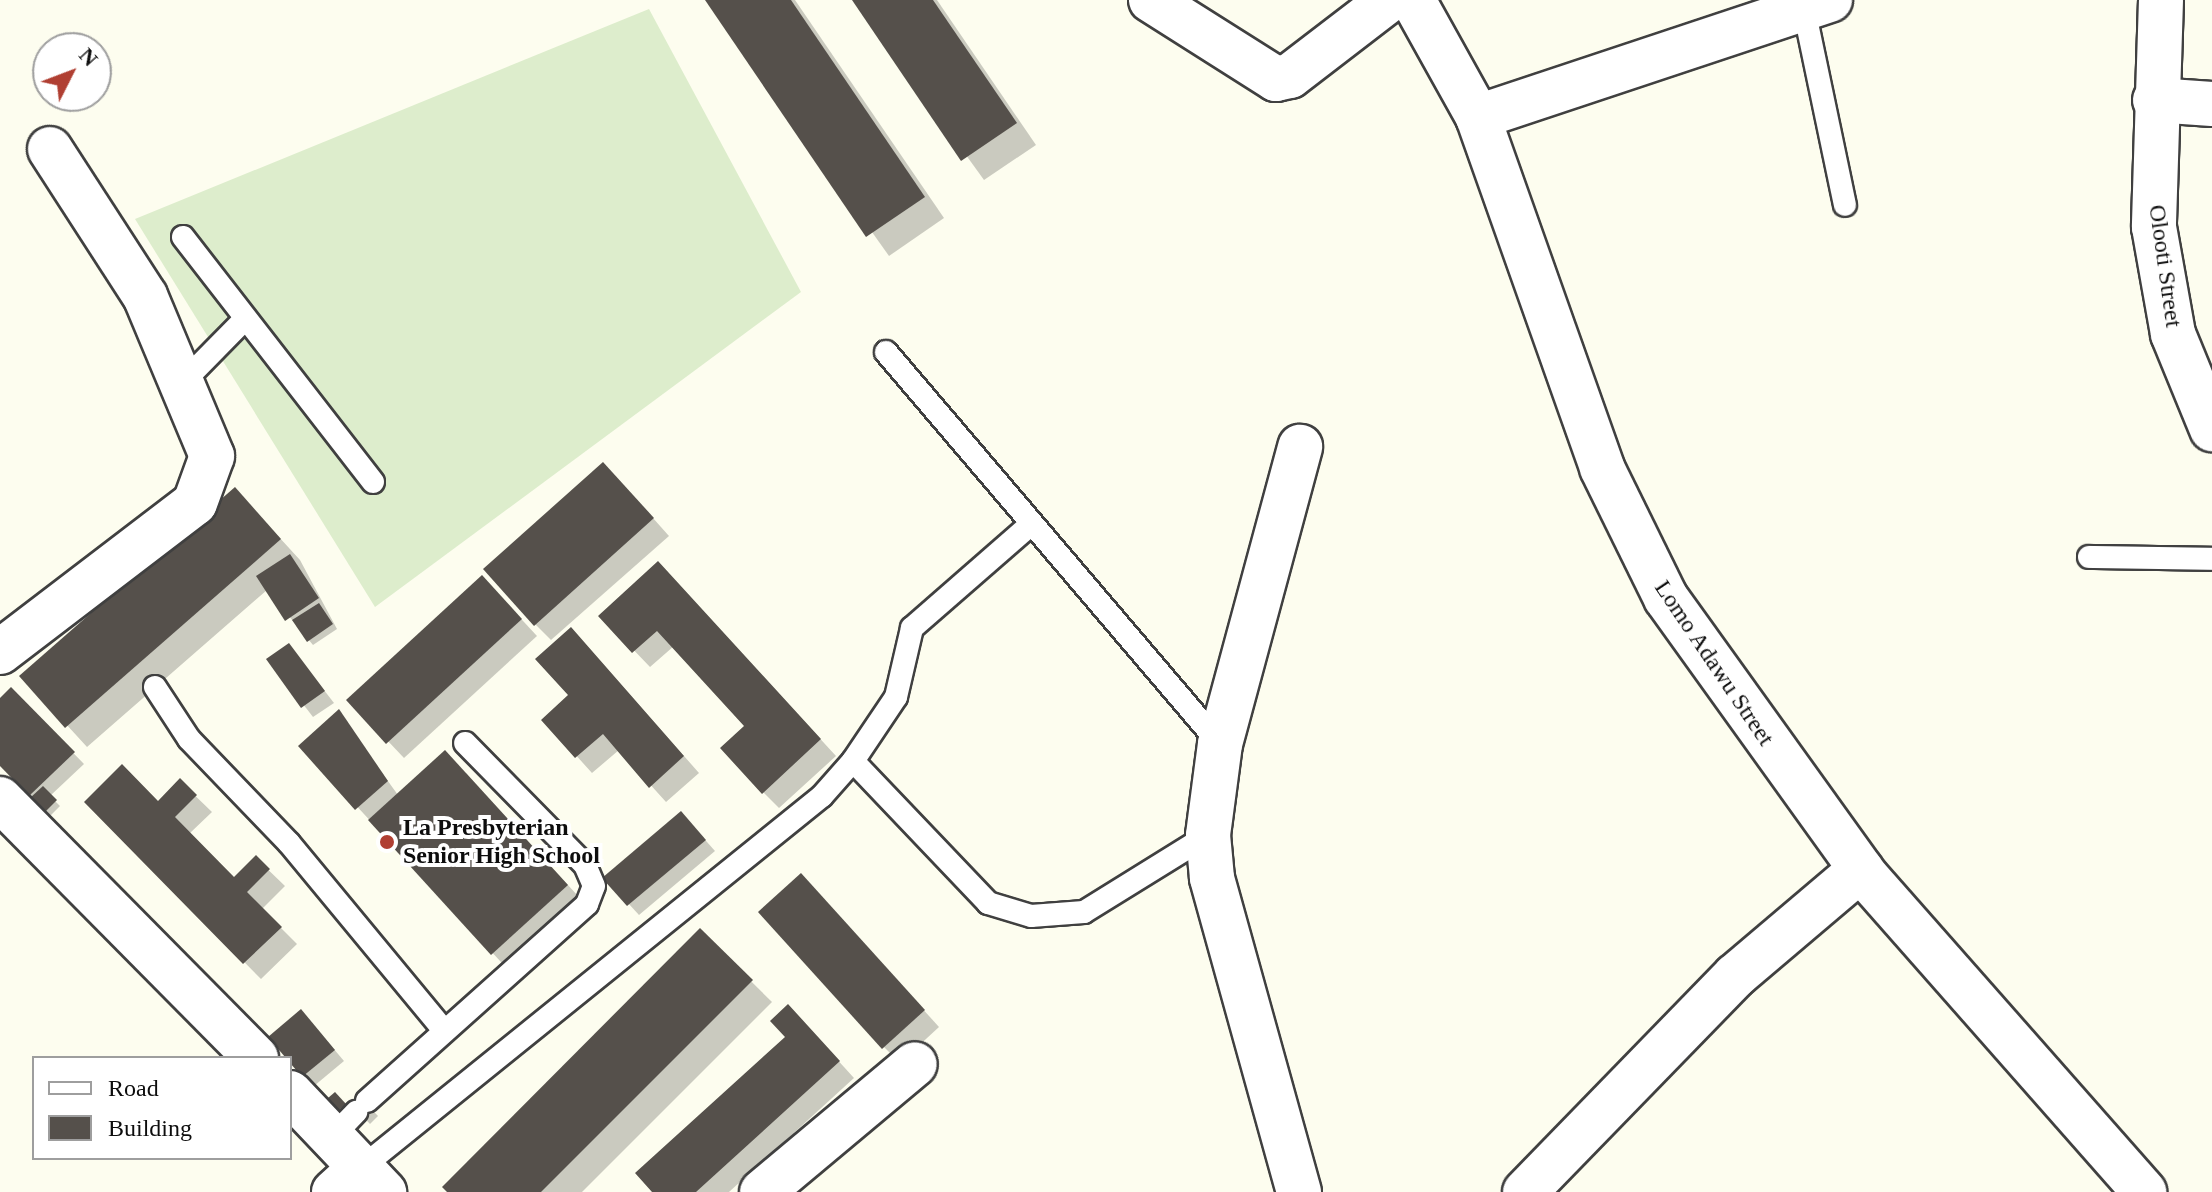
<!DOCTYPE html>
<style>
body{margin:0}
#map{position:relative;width:2212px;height:1192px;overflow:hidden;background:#fdfdef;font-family:"Times New Roman",serif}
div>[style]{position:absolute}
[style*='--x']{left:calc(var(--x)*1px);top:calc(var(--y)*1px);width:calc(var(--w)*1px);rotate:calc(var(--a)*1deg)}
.pitch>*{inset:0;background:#ddedcc}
.shadow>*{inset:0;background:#0003}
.building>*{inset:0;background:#55504b}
.roads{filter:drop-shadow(2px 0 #404040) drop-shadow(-2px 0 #404040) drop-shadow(0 2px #404040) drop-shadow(0 -2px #404040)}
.lane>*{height:22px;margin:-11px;padding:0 11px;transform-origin:11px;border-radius:11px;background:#fff}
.street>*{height:44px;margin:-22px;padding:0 22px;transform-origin:22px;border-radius:22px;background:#fff}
.dots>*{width:22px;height:22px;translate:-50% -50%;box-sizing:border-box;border:4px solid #fff;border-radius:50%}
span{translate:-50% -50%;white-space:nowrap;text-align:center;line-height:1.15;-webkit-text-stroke:8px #fff;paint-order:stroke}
.street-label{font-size:24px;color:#0d0d0d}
.poi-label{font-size:24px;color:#0d0d0d;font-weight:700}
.left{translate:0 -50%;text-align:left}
.legend{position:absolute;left:32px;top:1056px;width:260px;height:104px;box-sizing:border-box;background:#fff;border:2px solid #9e9e9e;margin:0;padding:10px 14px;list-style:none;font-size:24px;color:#0d0d0d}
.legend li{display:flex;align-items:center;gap:16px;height:40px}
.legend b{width:40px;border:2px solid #9e9e9e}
.north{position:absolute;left:32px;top:32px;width:80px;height:80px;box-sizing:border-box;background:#fff;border:2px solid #9e9e9e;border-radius:50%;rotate:48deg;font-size:22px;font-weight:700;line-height:32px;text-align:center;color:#0d0d0d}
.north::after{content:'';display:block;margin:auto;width:28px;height:36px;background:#b03f32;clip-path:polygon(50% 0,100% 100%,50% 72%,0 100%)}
</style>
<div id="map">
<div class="pitch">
<i style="clip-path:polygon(649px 9px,801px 292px,375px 607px,135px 219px)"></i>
</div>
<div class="shadow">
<i style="clip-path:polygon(707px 0,795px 0,944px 218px,889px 256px)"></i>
<i style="clip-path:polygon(854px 0,937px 0,1036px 145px,984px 180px)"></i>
<i style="clip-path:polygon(619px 480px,669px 536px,551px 640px,535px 624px)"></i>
<i style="clip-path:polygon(235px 489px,300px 560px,337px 629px,313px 645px,267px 590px,87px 747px,22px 676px)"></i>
<i style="clip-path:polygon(674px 580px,836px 756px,779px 808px,763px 792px,747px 726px,674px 646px,650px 667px,601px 616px)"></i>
<i style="clip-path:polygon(498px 594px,537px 636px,404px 758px,349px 700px)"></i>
<i style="clip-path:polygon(289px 645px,334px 703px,313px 717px,269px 660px)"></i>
<i style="clip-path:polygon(587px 646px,699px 773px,666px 802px,619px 750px,592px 773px,544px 720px,571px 696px)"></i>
<i style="clip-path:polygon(11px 689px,84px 764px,50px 796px,60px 806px,50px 816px,0 764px,0 700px)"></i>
<i style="clip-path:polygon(338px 712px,398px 795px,466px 773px,588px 907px,513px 975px,301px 746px)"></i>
<i style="clip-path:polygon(180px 781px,212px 812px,189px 834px,234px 880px,256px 858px,285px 886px,262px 909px,297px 944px,261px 979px,87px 802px,158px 803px)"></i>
<i style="clip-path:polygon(691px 824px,715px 851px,639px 915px,605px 878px)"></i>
<i style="clip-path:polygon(817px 892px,939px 1027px,900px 1063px,884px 1047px)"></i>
<i style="clip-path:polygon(700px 931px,772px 1002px,582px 1192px,450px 1192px)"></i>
<i style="clip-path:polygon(311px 1022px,344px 1061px,314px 1086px,303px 1076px)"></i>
<i style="clip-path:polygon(804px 1023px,854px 1078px,729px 1192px,655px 1192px)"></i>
<i style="clip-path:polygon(358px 1095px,378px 1116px,370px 1124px,350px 1103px)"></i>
</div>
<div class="building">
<i style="clip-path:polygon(705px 0,791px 0,925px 197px,866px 237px)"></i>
<i style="clip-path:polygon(852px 0,933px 0,1017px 123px,961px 161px)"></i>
<i style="clip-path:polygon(603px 462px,654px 518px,534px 626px,483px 569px)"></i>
<i style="clip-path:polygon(235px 487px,281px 539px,65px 728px,19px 676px)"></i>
<i style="clip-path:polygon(290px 554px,319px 598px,285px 621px,256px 576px)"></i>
<i style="clip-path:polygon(658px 561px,821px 739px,762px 794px,720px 748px,744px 726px,657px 631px,632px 653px,598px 616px)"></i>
<i style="clip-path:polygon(482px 575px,522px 619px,386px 744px,346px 700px)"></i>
<i style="clip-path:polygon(319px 603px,333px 624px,307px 642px,292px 620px)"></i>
<i style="clip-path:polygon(571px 627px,684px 756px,649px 788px,603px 734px,575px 758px,541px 720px,568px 695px,535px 659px)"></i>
<i style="clip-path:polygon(289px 643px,325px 691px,301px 708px,266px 659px)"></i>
<i style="clip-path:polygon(11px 687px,75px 752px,29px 796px,0 766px,0 698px)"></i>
<i style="clip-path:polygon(339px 709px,388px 781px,355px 810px,298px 746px)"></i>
<i style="clip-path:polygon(445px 750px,568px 885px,491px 955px,368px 820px)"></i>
<i style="clip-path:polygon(122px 764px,158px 801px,180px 778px,197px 795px,175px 817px,234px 877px,256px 855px,270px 869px,247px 892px,282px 927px,243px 964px,84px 802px)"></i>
<i style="clip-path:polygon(43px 786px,57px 800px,44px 813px,30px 798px)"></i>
<i style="clip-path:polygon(681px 811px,706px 840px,627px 906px,602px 878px)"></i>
<i style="clip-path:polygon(801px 873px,925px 1010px,882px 1049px,758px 912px)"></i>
<i style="clip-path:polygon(700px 928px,753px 980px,541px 1192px,447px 1192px,442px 1187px)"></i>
<i style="clip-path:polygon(788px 1004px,840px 1061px,696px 1192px,652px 1192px,635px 1173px,785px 1037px,770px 1021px)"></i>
<i style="clip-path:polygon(301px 1009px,335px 1050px,302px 1077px,268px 1037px)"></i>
<i style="clip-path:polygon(335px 1092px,346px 1104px,332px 1116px,321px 1104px)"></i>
</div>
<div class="roads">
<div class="lane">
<i style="--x:1804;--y:9;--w:200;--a:78.2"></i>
<i style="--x:183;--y:237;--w:310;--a:52.2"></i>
<i style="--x:886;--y:352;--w:515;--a:49.57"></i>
<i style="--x:185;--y:380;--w:84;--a:-45.5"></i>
<i style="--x:2089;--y:557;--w:123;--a:0.9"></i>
<i style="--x:155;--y:687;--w:62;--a:56.8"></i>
<i style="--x:189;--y:739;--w:144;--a:46.1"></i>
<i style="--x:289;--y:843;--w:241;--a:50.4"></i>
<i style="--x:853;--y:761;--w:77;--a:-56.1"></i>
<i style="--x:896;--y:697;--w:71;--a:-76.9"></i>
<i style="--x:912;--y:628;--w:155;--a:-41.1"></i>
<i style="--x:367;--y:1101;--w:295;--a:-41.8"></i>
<i style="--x:587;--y:904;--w:19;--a:-69"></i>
<i style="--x:594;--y:886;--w:23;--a:-113"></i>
<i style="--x:585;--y:865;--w:171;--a:-134.5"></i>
<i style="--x:332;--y:1137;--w:35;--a:-46"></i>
<i style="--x:361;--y:1168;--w:592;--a:-38.9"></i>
<i style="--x:822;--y:796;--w:47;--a:-48.5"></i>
<i style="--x:853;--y:761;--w:196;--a:46.4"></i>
<i style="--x:988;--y:903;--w:45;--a:16.8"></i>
<i style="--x:1031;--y:916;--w:53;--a:-4.3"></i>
<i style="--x:1084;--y:912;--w:146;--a:-31.8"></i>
</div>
<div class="street">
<i style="--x:1151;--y:0;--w:148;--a:32.3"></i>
<i style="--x:1276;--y:79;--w:14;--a:-12"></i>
<i style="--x:1290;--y:76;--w:125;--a:-37.5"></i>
<i style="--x:1413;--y:0;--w:134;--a:60.9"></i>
<i style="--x:1478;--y:117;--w:372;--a:70.5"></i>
<i style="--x:1602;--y:468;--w:145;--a:63.8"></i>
<i style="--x:1666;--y:598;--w:340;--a:54.3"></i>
<i style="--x:1864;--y:874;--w:424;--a:48.6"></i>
<i style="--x:2161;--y:0;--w:227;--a:91.8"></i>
<i style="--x:2154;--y:227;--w:109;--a:79.9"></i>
<i style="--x:2173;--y:334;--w:103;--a:67.7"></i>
<i style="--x:2155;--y:100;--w:57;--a:4"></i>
<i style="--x:1478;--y:117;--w:371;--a:-18.4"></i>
<i style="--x:0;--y:652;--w:245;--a:-37.4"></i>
<i style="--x:195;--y:503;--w:50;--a:-70.1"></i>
<i style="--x:212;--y:456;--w:173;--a:-112.7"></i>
<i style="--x:145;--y:296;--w:175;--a:-122.9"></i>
<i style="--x:0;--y:799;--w:364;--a:45.3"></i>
<i style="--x:290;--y:1093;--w:137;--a:46.5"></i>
<i style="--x:334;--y:1192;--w:36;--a:-42"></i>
<i style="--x:762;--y:1192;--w:199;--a:-39.9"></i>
<i style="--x:1299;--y:1192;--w:326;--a:-105.5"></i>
<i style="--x:1212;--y:878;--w:43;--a:-95.3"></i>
<i style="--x:1208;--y:835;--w:92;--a:-82.5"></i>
<i style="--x:1220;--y:744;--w:308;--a:-74.9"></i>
<i style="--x:1525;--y:1192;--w:301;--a:-45.8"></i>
<i style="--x:1735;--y:976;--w:165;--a:-40.3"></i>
</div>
</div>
<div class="dots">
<i style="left:387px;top:842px;background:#b03f32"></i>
</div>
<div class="street-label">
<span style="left:2165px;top:266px;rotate:82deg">Olooti Street</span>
<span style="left:1714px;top:663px;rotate:56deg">Lomo Adawu Street</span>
</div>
<div class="poi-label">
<span class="left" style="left:403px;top:842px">La Presbyterian<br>Senior High School</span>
</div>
<ul class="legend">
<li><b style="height:10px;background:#fff"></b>Road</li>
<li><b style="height:22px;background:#55504b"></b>Building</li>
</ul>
<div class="north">N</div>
</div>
